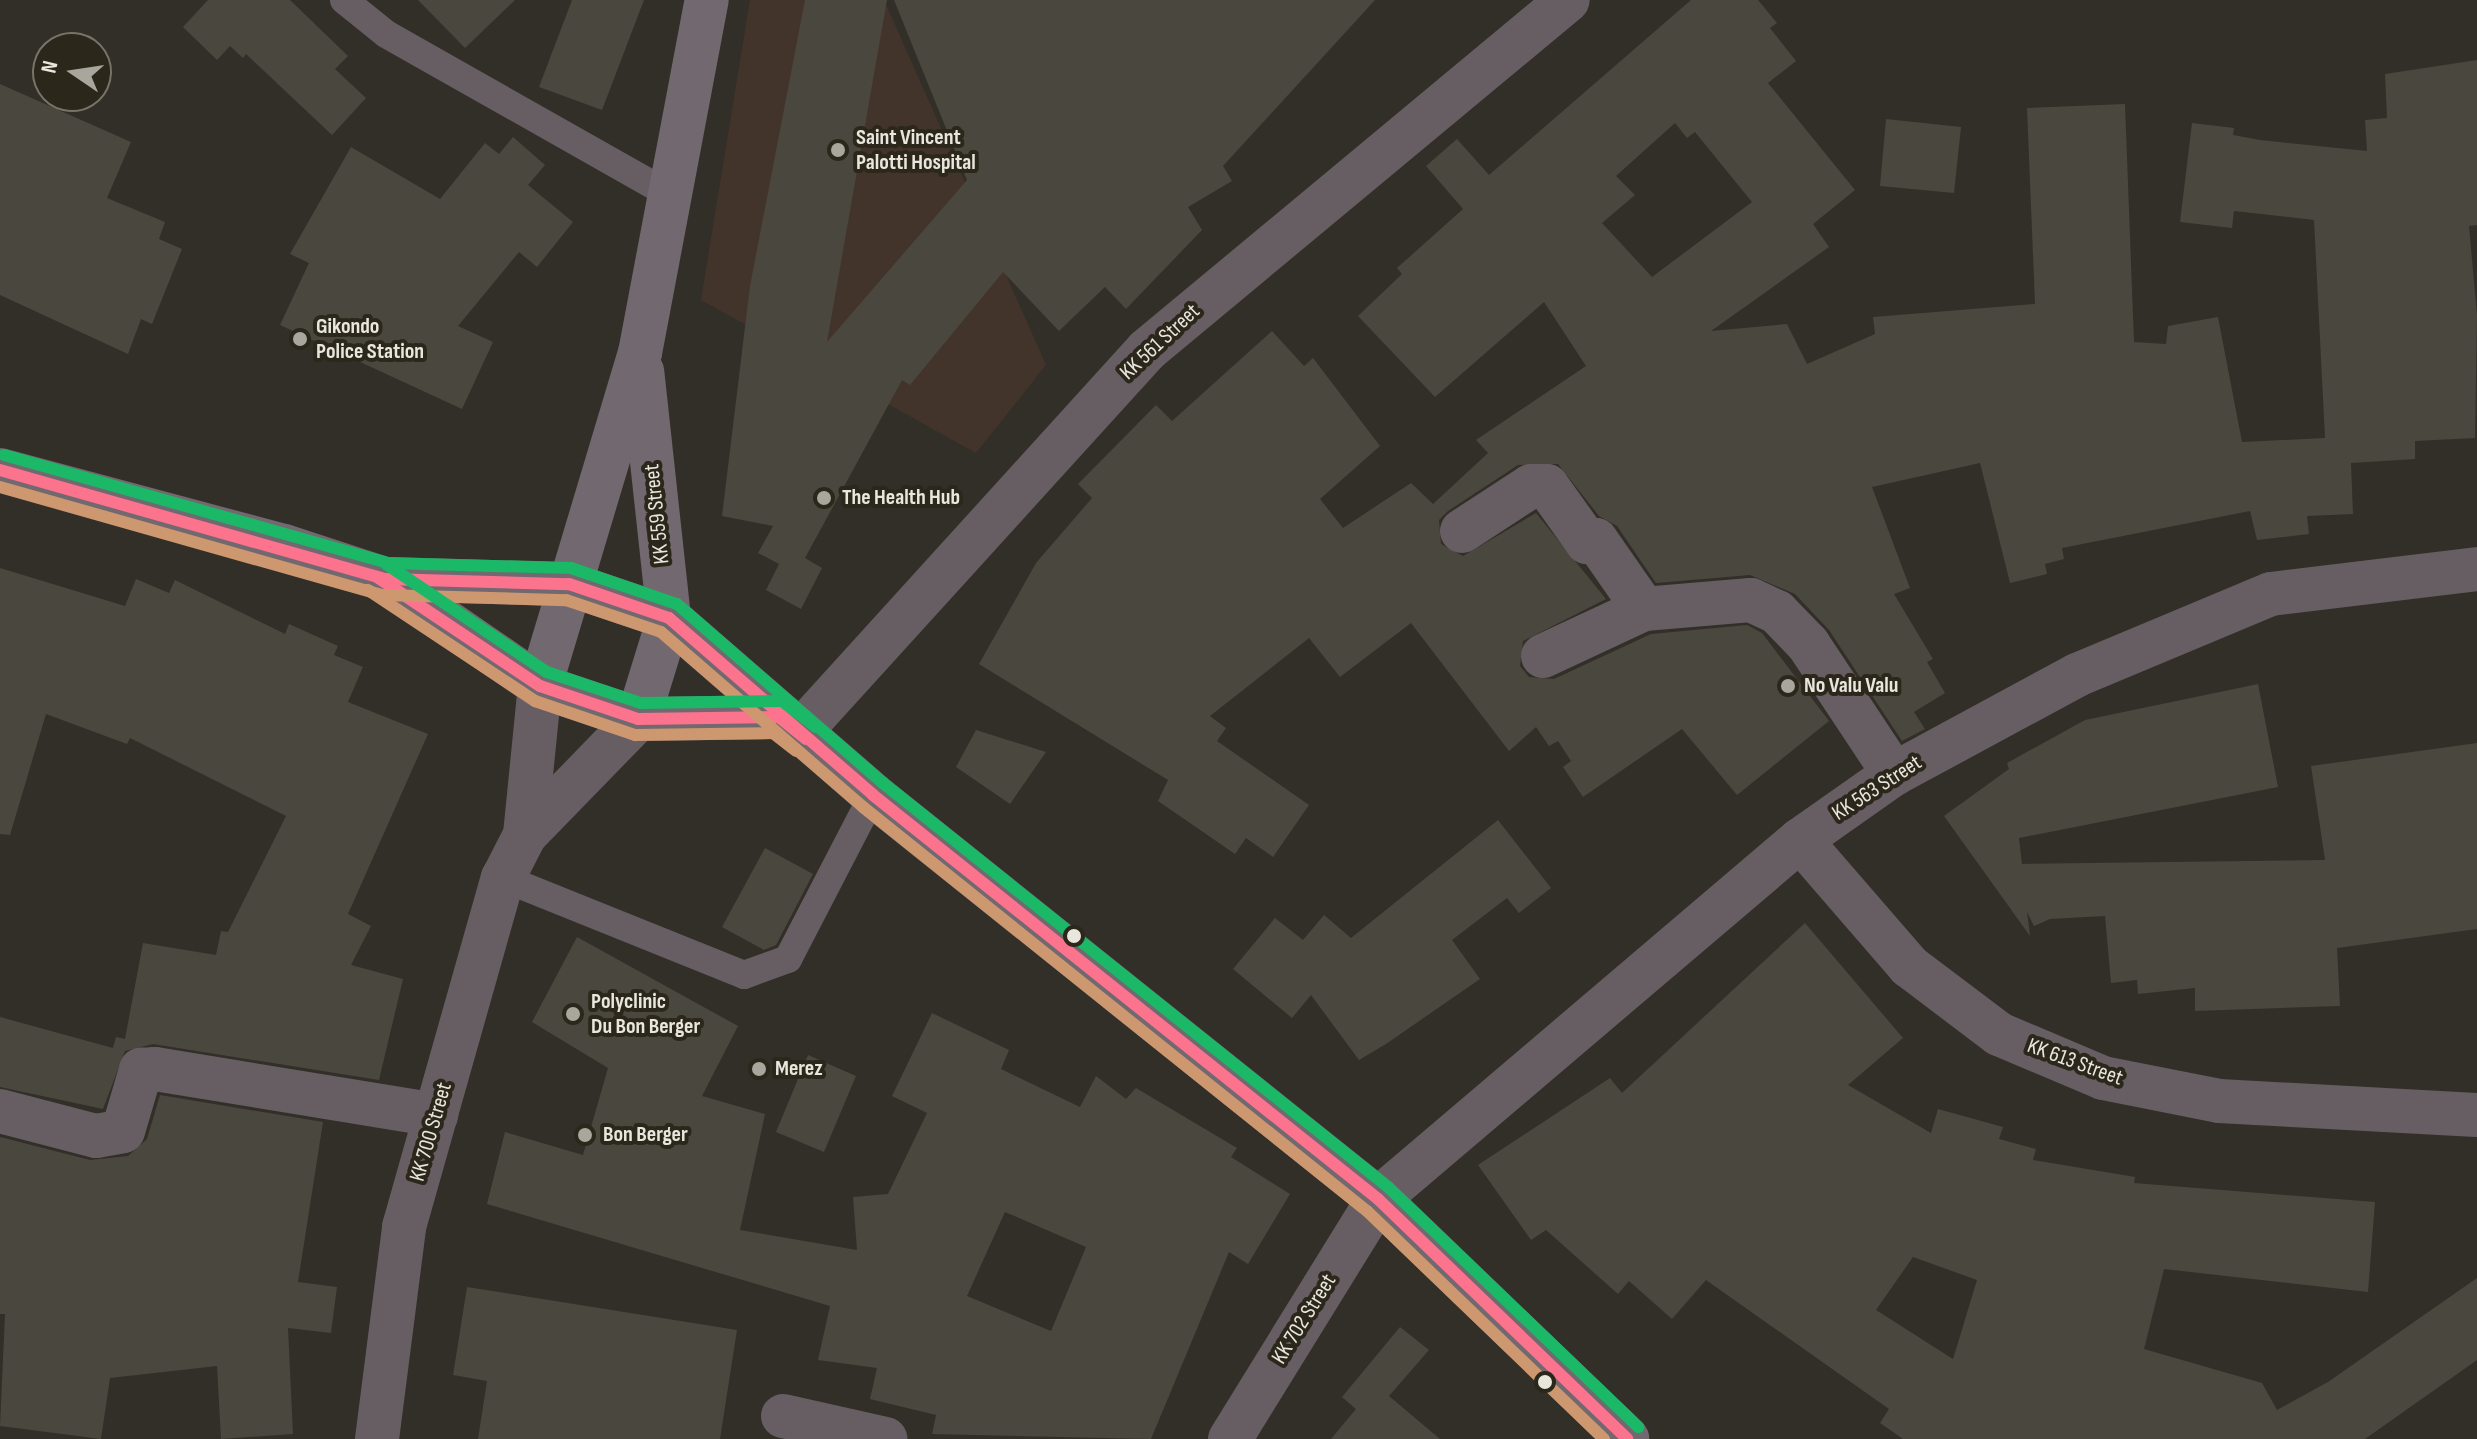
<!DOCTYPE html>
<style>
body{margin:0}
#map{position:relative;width:2477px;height:1439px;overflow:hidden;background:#322f28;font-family:"Sofia Sans Condensed",sans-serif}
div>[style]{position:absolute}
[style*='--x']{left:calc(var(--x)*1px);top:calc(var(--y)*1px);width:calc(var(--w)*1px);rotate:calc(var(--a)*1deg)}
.medical>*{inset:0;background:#43342b}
.building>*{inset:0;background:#4a473e}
.service>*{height:28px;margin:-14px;padding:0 14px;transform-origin:14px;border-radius:14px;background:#675e64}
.minor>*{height:44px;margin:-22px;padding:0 22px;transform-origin:22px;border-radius:22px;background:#675e64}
.secondary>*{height:44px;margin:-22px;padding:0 22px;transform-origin:22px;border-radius:22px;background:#72686f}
.bus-1>*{height:12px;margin:-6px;padding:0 6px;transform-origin:6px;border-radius:6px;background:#fc738d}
.bus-2>*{height:12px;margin:-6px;padding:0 6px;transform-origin:6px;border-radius:6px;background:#cd976f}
.bus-3>*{height:12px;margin:-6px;padding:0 6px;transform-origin:6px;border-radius:6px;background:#1ab867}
.dots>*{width:22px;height:22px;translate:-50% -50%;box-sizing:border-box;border:4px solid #2c271b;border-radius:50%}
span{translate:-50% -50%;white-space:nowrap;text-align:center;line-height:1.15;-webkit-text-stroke:8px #2c271b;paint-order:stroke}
.poi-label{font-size:22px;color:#e9e6de;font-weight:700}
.left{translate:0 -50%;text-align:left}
.street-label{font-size:22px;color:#e9e6de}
.north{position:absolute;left:32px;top:32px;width:80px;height:80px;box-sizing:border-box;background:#2c271b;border:2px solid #787369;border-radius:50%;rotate:283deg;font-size:22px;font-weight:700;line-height:32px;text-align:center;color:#e9e6de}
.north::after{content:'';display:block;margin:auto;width:28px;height:36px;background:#a9a69e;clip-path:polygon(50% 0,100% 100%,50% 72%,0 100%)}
</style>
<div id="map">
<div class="medical">
<i style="clip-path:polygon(750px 0,884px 0,1046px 365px,976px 453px,701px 300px)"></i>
</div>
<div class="building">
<i style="clip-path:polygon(208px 0,290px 0,348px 56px,335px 69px,366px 98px,332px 135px,246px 54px,243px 58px,230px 46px,217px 60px,183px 27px)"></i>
<i style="clip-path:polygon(418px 0,515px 0,465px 48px)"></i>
<i style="clip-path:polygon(572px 0,644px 0,602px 110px,539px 87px)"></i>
<i style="clip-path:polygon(805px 0,887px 0,827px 342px,967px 180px,894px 0,1375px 0,1223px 166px,1232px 181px,1188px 207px,1202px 230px,1126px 309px,1105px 287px,1059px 331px,1003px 272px,910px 385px,902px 380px,805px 558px,822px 568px,801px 609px,766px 590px,779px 564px,758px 553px,773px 526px,722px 516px,750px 286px)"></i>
<i style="clip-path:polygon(evenodd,1691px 0,1758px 0,1777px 23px,1770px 28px,1796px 61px,1768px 83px,1855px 190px,1813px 224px,1829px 247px,1711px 331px,1787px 324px,1807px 364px,1875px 334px,1873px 317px,2035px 304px,2027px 108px,2125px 104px,2134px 342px,2166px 344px,2168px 326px,2218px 317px,2242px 442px,2325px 438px,2314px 220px,2234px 211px,2232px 228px,2180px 222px,2192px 123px,2234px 128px,2233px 135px,2260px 140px,2367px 151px,2365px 120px,2387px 118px,2385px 74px,2477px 60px,2477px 225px,2469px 226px,2477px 315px,2475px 438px,2415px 441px,2415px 459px,2351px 463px,2353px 514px,2307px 516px,2309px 534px,2257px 540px,2250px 511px,2062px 548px,2064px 559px,2045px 564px,2047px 574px,2010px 583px,1980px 463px,1872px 487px,1910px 588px,1894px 594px,1933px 659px,1927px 662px,1945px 693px,1914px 712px,1925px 729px,1902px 741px,1829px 630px,1795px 594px,1750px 575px,1656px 583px,1617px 526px,1599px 516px,1558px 464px,1518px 465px,1448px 511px,1439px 520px,1441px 544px,1463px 556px,1536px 513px,1606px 599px,1523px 641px,1520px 666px,1529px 677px,1554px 679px,1651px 634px,1747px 625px,1762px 633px,1829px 721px,1737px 795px,1682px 729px,1583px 797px,1563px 767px,1571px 761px,1558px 741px,1549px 746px,1536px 727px,1509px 751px,1411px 623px,1340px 677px,1309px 638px,1210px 716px,1226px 728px,1217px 741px,1309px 805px,1273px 857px,1246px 838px,1235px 854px,1158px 801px,1168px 780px,979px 664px,1036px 563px,1092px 498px,1078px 484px,1156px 405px,1172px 421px,1272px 331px,1304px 366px,1313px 358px,1380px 446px,1320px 499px,1343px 528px,1411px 483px,1433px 504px,1488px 453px,1476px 440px,1586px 366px,1544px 302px,1435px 397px,1358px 316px,1402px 274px,1397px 268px,1463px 209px,1426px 166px,1457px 139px,1489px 175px,1691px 0,1675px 123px,1687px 138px,1695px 132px,1752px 202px,1652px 277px,1602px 223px,1635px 195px,1616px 176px,1675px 123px)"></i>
<i style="clip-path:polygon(0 84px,131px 142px,107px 198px,165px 222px,159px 239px,182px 249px,152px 324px,141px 319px,128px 354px,0 295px)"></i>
<i style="clip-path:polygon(1886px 119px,1961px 127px,1954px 193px,1880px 186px)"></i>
<i style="clip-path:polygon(513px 137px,545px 165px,528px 185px,573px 222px,537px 267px,519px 252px,458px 326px,493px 342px,462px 409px,280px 325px,309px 263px,290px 254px,351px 147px,440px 199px,485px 143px,499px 154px)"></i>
<i style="clip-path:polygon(0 568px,125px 606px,136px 579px,169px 593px,175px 580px,285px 634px,289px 624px,338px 646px,334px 655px,363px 667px,348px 702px,428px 734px,348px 914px,371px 926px,351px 965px,403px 979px,379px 1080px,153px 1044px,125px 1051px,103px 1109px,0 1087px,0 1017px,113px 1048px,116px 1037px,125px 1039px,143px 943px,216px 955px,221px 931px,228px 932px,286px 816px,130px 738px,127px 744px,46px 714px,10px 835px,0 834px)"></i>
<i style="clip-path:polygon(2258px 684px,2278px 787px,2019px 838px,2022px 864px,2325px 860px,2311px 766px,2477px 743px,2477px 929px,2337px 948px,2340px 1006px,2195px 1011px,2195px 988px,2138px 994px,2137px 980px,2111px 983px,2105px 916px,2050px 919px,2034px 926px,2027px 912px,2030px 936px,1944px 816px,2009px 769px,2007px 763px,2085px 720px)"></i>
<i style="clip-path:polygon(976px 730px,1046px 752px,1010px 804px,956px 767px)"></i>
<i style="clip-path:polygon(1498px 820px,1551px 888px,1519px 913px,1507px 898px,1452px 940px,1480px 979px,1386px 1044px,1359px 1060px,1311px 995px,1292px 1018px,1233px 969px,1275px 918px,1303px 940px,1324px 915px,1351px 938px)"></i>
<i style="clip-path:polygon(765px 848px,813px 874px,776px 945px,764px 950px,722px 927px)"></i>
<i style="clip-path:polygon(evenodd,1805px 923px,1903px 1038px,1848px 1085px,1931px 1133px,1938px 1109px,2003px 1127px,1999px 1139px,2036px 1149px,2033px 1160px,2135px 1177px,2134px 1183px,2375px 1202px,2368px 1292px,2164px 1269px,2144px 1349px,2262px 1383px,2277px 1410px,2328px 1382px,2477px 1278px,2477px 1360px,2365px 1439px,1903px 1439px,1880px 1423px,1889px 1409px,1706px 1280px,1672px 1319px,1629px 1281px,1618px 1294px,1546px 1230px,1531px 1240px,1478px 1165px,1610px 1078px,1622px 1093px,1805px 923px,1913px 1257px,1977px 1280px,1953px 1359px,1876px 1310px,1913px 1257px)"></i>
<i style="clip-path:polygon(evenodd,577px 937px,738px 1026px,702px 1096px,765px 1114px,740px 1230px,857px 1250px,853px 1197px,888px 1194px,927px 1113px,892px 1096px,932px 1013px,1009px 1050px,1001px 1069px,1080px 1107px,1096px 1076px,1126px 1099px,1136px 1088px,1237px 1148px,1231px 1157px,1290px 1194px,1248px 1264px,1229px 1252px,1151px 1439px,932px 1434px,936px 1415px,870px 1399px,877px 1368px,818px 1360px,830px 1306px,487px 1204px,505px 1132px,583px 1155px,608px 1068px,532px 1022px,577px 937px,1005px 1212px,1086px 1247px,1051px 1331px,967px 1296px,1005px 1212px)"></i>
<i style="clip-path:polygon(808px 1055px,856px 1076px,824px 1152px,776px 1132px)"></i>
<i style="clip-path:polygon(160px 1095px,323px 1122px,298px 1282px,337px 1287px,331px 1333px,288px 1328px,293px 1434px,221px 1439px,217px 1366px,110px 1378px,101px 1439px,0 1426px,5px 1314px,0 1314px,0 1137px,90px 1160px,128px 1156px,147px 1139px)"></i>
<i style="clip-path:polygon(467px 1287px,737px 1330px,720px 1439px,478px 1439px,487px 1381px,453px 1375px)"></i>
<i style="clip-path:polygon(1400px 1327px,1429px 1350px,1389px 1396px,1440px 1439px,1331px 1439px,1356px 1409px,1342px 1397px)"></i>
</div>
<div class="service">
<i style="--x:344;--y:0;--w:54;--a:39"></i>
<i style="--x:386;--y:34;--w:326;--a:29.5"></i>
<i style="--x:503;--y:878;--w:260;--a:21.9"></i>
<i style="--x:744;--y:975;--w:47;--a:-20"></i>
<i style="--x:788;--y:959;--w:185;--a:-62.6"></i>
</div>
<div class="minor">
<i style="--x:1462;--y:531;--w:82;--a:-33.1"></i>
<i style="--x:1531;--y:486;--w:16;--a:0"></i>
<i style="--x:1547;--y:486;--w:69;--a:54.5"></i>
<i style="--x:1587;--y:542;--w:9;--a:-13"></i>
<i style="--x:1596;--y:540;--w:84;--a:55.2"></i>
<i style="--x:1543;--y:656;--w:111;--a:-25"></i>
<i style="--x:1644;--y:609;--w:107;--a:-4.8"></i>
<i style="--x:1751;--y:600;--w:29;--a:25"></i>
<i style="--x:1777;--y:612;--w:45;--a:45.9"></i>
<i style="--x:1808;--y:644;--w:156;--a:56.5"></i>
<i style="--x:799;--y:733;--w:517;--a:-47.74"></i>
<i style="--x:1147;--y:350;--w:547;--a:-39.74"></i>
<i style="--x:525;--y:835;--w:150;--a:-84.3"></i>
<i style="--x:1800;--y:840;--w:167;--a:49.1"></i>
<i style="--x:1909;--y:966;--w:113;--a:37.1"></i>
<i style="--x:1999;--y:1034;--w:113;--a:22.9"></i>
<i style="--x:2103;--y:1078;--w:118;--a:11.2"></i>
<i style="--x:2219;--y:1101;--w:258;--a:3.1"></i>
<i style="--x:0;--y:1111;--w:99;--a:14.6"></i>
<i style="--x:96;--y:1136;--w:27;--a:-10"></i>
<i style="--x:123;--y:1131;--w:64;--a:-73.6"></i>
<i style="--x:141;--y:1070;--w:14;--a:-4"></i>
<i style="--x:155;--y:1069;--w:285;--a:9.3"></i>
<i style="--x:783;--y:1416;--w:105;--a:12.7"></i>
<i style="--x:377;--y:1439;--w:214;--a:-82.7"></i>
<i style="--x:404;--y:1227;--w:363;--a:-74.2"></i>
<i style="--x:503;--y:878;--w:48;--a:-62.9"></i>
<i style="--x:525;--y:835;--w:162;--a:-45.8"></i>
<i style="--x:1230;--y:1439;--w:282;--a:-58.3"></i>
<i style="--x:1378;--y:1199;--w:554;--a:-40.39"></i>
<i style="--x:1800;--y:840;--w:115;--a:-35.1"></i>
<i style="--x:1894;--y:774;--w:208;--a:-28.4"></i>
<i style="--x:2077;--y:675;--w:210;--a:-22.7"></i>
<i style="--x:2271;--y:594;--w:208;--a:-6.9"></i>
</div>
<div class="secondary">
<i style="--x:0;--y:470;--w:294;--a:15"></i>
<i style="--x:284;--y:546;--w:106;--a:18.1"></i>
<i style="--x:385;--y:579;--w:188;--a:34.6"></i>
<i style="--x:540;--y:686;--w:103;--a:18.6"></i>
<i style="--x:638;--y:719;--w:141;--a:-0.8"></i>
<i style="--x:385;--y:579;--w:184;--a:1.6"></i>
<i style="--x:569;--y:584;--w:106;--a:18.8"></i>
<i style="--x:669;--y:618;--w:270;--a:40.9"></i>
<i style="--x:873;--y:795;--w:647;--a:38.66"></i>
<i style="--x:1378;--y:1199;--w:346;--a:43.9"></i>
<i style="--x:540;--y:686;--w:348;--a:-73.3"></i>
<i style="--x:640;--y:353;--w:359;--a:-79.3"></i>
<i style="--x:638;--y:719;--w:106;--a:-72.9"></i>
<i style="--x:669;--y:618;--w:248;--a:-96.2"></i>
</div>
<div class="bus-1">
<i style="--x:0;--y:470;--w:400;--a:15.8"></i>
<i style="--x:385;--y:579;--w:184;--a:1.6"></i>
<i style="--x:569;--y:584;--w:106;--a:18.8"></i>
<i style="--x:669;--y:618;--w:270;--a:40.9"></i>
<i style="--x:873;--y:795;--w:647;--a:38.66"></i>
<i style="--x:1378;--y:1199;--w:346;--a:43.9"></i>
<i style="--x:377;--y:577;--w:196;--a:33.8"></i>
<i style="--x:540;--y:686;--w:103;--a:18.6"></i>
<i style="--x:638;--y:719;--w:141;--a:-0.8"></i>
<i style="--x:779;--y:717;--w:35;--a:39"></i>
</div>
<div class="bus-2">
<i style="--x:0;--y:487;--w:397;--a:15.8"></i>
<i style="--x:382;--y:595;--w:184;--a:1.6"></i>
<i style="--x:566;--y:600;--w:100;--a:18.6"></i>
<i style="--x:661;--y:632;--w:267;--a:40.9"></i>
<i style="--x:863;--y:807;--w:646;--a:38.72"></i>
<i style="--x:1367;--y:1211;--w:329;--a:43.9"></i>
<i style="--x:368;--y:590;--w:201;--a:33.6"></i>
<i style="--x:535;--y:701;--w:106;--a:18.8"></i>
<i style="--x:635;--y:735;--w:138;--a:-0.8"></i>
<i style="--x:773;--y:733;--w:29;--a:38"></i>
</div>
<div class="bus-3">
<i style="--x:4;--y:455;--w:399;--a:15.7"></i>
<i style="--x:388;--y:563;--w:183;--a:1.6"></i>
<i style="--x:571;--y:568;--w:112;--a:18.8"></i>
<i style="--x:677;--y:604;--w:273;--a:41"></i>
<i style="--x:883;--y:783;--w:647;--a:38.66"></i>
<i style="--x:1388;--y:1187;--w:347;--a:43.8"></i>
<i style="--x:386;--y:564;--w:194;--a:33.9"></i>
<i style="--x:547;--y:672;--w:99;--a:18.3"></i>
<i style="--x:641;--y:703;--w:141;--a:-0.8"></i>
<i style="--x:782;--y:701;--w:43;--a:37.4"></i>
</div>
<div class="dots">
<i style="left:838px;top:150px;background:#a9a69e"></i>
<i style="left:300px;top:339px;background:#a9a69e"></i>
<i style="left:824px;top:498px;background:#a9a69e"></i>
<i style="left:1788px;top:686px;background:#a9a69e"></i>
<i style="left:1074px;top:936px;background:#e9e6de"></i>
<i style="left:573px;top:1014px;background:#a9a69e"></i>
<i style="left:759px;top:1069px;background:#a9a69e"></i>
<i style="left:585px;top:1135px;background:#a9a69e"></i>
<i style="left:1545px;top:1382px;background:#e9e6de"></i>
</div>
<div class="poi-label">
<span class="left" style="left:856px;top:150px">Saint Vincent<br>Palotti Hospital</span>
<span class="left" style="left:316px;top:339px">Gikondo<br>Police Station</span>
<span class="left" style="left:842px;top:498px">The Health Hub</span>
<span class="left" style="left:1804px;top:686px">No Valu Valu</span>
<span class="left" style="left:591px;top:1014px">Polyclinic<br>Du Bon Berger</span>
<span class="left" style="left:775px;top:1069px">Merez</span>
<span class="left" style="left:603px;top:1135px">Bon Berger</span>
</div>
<div class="street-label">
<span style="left:1160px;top:342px;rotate:-43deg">KK 561 Street</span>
<span style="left:657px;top:514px;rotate:-96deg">KK 559 Street</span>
<span style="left:1877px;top:788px;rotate:-33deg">KK 563 Street</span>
<span style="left:2075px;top:1062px;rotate:20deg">KK 613 Street</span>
<span style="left:431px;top:1132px;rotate:-74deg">KK 700 Street</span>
<span style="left:1304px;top:1319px;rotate:-58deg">KK 702 Street</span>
</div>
<div class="north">N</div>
</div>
